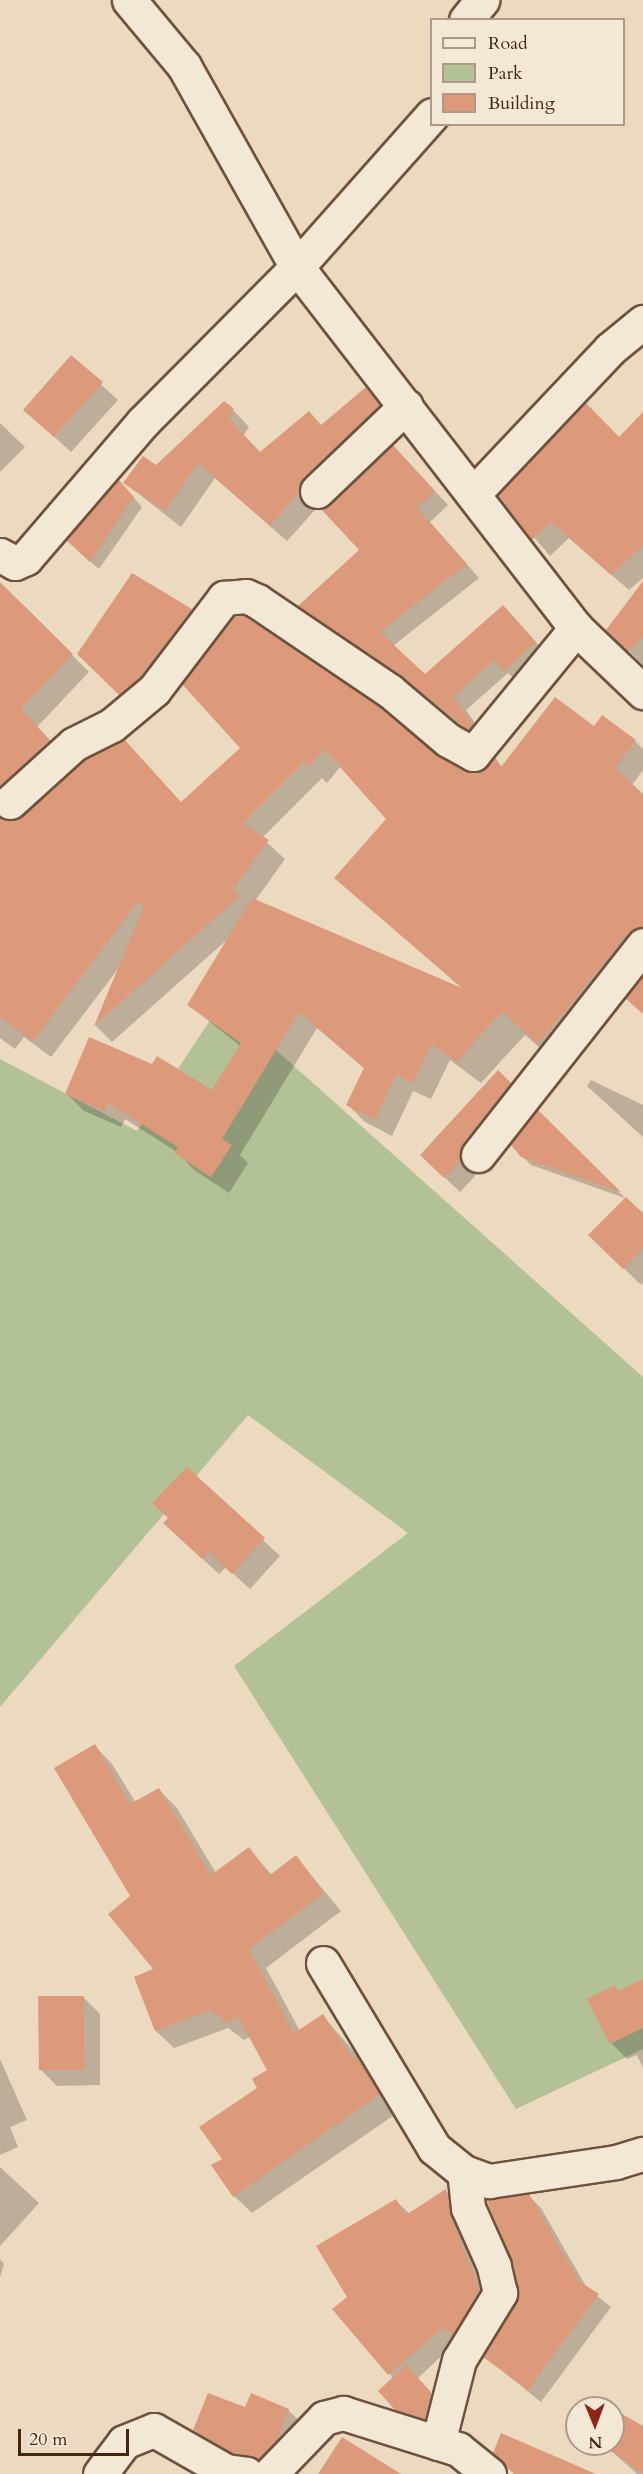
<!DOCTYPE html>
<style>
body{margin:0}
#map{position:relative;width:643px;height:2474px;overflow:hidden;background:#ecdac0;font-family:Cardo,serif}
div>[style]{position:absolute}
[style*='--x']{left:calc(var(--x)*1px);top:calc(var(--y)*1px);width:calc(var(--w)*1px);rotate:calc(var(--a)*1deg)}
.green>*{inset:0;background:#b3c196}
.shadow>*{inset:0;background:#0003}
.building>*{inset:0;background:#dc9a7a}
.roads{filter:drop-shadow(2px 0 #6e523c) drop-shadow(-2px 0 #6e523c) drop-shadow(0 2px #6e523c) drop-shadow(0 -2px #6e523c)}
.minor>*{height:33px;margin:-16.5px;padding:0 16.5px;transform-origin:16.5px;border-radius:16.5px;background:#f3e7d6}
span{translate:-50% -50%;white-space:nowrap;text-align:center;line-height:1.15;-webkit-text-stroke:4.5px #f3e7d6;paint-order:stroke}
.legend{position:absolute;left:430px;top:18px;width:195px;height:108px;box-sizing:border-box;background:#f3e7d6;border:2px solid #ad9987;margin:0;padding:8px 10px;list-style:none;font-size:18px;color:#442510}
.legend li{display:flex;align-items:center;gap:12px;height:30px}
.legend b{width:30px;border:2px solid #ad9987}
.north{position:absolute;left:565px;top:2396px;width:60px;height:60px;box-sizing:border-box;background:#f3e7d6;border:2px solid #ad9987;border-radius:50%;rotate:179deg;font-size:16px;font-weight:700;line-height:24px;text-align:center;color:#442510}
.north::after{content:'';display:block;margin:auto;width:21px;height:27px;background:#8f2418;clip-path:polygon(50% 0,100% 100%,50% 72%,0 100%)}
.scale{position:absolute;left:18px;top:2429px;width:111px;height:27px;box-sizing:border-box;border:3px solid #442510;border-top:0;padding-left:8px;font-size:18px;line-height:21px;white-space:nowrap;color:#442510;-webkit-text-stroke:4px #f3e7d6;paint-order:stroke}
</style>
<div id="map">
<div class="green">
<i style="clip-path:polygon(222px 1002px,643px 1377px,643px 2049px,516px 2109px,234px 1666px,408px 1533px,248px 1415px,0 1707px,0 1059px,137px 1131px)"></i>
</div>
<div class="shadow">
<i style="clip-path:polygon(71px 357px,118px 400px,71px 452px,25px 410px)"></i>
<i style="clip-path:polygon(366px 389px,395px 422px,320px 494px,315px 510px,287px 541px,215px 478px,181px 527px,125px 483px,156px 467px,233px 410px,249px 427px,243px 436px,260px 453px,322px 426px)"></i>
<i style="clip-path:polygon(643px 414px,643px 578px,629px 590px,569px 538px,550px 556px,499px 496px,619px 439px)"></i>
<i style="clip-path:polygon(0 423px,25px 447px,0 472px)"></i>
<i style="clip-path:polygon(406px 460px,448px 505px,430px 522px,479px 578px,393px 646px,425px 676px,517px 621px,549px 657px,519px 683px,508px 673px,466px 710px,486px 739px,483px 742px,301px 606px,361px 550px)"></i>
<i style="clip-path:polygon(127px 490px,142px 507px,99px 569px,76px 549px)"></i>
<i style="clip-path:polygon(evenodd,0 583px,89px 672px,37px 727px,66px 758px,9px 813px,9px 820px,182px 804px,242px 748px,184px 684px,435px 756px,471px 774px,482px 772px,495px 759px,503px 768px,594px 728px,635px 741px,643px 749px,643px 770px,632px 785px,643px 796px,643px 953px,555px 1061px,525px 1035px,481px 1083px,450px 1060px,431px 1099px,413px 1091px,392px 1136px,365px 1122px,348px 1105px,365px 1069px,317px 1028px,240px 1155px,248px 1163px,229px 1193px,194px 1170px,177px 1152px,125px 1119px,121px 1127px,84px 1111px,67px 1094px,212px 1092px,240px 1046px,189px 1005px,230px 937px,112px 1042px,95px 1025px,118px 969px,51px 1057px,24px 1037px,15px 1049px,0 1038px,0 583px,341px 766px,388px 819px,336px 878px,463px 989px,255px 901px,285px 859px,262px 838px,322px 778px,327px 783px,341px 766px)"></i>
<i style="clip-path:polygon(643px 584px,643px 665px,608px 630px)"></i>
<i style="clip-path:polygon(175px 603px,191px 610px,208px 626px,136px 710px,79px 654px)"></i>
<i style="clip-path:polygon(498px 1073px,525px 1099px,478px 1159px,475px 1176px,460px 1192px,437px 1170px)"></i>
<i style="clip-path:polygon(591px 1080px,643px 1105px,643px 1137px,587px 1086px)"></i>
<i style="clip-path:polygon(538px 1112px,625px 1198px,531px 1165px,522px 1156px)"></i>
<i style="clip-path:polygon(643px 1215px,643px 1282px,641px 1285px,590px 1235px)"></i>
<i style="clip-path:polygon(187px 1469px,280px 1556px,250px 1589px,226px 1567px,219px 1574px,181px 1539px,169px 1518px)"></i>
<i style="clip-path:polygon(95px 1746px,112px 1764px,136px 1803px,159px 1790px,177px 1808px,216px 1873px,249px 1849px,272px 1875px,296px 1857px,341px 1911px,266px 1968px,300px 2031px,323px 2016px,375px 2076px,397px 2113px,252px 2213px,234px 2196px,224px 2159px,269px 2070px,250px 2037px,244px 2040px,228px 2028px,174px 2048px,156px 2031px,136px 1977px,155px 1970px,132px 1897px)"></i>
<i style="clip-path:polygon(643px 1986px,643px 2068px,637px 2055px,627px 2059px,611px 2043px,615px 1987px,620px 1992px)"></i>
<i style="clip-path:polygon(83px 1997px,100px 2014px,100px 2085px,57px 2086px,41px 2070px)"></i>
<i style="clip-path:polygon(0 2059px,27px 2120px,10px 2127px,18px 2147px,0 2155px)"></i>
<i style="clip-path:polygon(0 2167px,39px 2203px,0 2246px)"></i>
<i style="clip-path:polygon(446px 2191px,462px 2206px,495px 2306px,417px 2379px,447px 2410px,441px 2434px,413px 2426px,396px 2409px,393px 2379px,349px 2297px,396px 2201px,410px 2214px)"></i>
<i style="clip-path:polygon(529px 2196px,541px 2208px,587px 2288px,611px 2307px,541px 2402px,485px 2357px,517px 2303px)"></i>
<i style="clip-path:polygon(0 2259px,4px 2264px,0 2277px)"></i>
<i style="clip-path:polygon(246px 2409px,288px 2410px,305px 2426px,276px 2474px,211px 2447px,195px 2430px)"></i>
<i style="clip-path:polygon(643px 2428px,643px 2474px,637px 2474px,606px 2446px,613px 2444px,613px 2433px)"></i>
</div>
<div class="building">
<i style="clip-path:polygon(71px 355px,103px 382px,54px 437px,23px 410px)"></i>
<i style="clip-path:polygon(366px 387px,380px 405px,304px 477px,299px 493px,270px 526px,198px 463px,165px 511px,123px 483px,143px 456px,156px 465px,224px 401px,234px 409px,228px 418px,260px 452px,309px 411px,321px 425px)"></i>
<i style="clip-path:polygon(585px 402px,619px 437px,643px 412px,643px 546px,611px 575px,551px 522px,532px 540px,497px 496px)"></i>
<i style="clip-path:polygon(393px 445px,435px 491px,417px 508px,467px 564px,380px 632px,425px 674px,503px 605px,536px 642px,504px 671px,494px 660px,454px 696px,473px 725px,468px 730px,401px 675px,298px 606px,359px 550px,321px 509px)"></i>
<i style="clip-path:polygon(118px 479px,134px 497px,90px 562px,66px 540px)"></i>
<i style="clip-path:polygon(132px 573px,192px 609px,140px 677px,119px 695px,77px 654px)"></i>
<i style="clip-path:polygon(643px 581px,643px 637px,628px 652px,606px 630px)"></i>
<i style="clip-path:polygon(0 582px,73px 654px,21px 709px,50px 740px,0 786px)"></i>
<i style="clip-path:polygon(243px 615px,379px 706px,436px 754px,464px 771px,480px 771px,495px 757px,501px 767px,555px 697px,594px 726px,602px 715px,636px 740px,615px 768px,643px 794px,643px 927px,628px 933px,538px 1044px,502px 1012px,456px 1062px,432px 1044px,413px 1083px,396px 1075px,375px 1120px,346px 1105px,364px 1068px,299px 1012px,222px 1139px,232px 1145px,211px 1177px,174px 1153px,178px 1147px,108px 1103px,104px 1111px,65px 1094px,89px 1037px,152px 1064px,157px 1056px,212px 1090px,241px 1043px,187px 1005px,252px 898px,462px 988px,334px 878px,386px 819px,324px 749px,309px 767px,304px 762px,243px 823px,269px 840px,233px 890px,242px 894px,94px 1026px,144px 906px,138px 902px,33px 1041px,0 1017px,0 817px,13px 820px,22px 816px,85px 760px,124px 739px,181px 802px,240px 748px,182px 684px,232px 618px)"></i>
<i style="clip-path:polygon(643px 975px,643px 1014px,625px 998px)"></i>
<i style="clip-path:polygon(498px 1070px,511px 1083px,463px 1143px,460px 1161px,444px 1178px,420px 1155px)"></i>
<i style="clip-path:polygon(538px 1110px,621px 1192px,521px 1157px,510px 1144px)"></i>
<i style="clip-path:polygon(626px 1197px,643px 1213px,643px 1249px,623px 1269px,588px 1235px)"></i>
<i style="clip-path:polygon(187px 1467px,265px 1538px,232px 1574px,209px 1552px,202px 1559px,163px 1523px,168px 1518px,152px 1503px)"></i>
<i style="clip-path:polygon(95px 1744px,130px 1804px,159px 1788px,211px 1875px,249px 1847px,270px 1875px,296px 1855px,324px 1893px,249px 1949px,294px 2033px,323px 2014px,353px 2059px,357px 2056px,380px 2094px,233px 2197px,211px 2165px,222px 2159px,199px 2127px,257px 2088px,252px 2079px,267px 2070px,238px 2017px,225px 2024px,220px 2014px,215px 2016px,211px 2010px,155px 2031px,134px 1977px,153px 1969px,108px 1914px,130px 1896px,54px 1768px)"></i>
<i style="clip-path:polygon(643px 1979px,643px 2028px,610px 2044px,587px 1999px,615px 1985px,618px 1991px)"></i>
<i style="clip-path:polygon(38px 1996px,84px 1996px,85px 2070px,39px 2070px)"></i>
<i style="clip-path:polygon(446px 2189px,451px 2216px,480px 2290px,453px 2335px,443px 2328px,388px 2375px,332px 2309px,347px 2297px,316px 2246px,396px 2199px,406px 2215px)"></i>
<i style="clip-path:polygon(529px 2194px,579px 2281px,599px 2294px,528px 2390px,483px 2357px,516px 2303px,518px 2290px,511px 2258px,486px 2199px)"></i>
<i style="clip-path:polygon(406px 2365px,431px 2392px,425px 2419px,395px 2410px,378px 2391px)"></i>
<i style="clip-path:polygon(208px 2393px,245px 2407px,251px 2393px,289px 2409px,277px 2440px,258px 2459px,232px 2453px,193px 2430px)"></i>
<i style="clip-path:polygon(622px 2414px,643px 2426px,643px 2474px,604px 2446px,613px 2444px,613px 2430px)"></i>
<i style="clip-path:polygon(501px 2433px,596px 2474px,514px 2474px,493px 2453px)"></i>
<i style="clip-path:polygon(342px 2437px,401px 2474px,318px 2474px)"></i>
</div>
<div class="roads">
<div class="minor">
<i style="--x:129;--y:0;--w:86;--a:50.2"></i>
<i style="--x:184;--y:66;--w:231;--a:60.7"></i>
<i style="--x:297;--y:267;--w:456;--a:52.3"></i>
<i style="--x:576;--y:628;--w:93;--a:43.7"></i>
<i style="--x:466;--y:20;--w:26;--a:-51"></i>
<i style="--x:317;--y:491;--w:123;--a:-43.7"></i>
<i style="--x:474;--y:493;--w:198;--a:-46.6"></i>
<i style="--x:610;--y:349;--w:43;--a:-39.3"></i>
<i style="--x:0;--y:555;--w:17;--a:28"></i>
<i style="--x:15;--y:563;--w:12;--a:-24"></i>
<i style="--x:26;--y:558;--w:179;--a:-49.3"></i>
<i style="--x:143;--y:422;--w:218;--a:-45.2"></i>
<i style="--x:297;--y:267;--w:203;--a:-48.4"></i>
<i style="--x:10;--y:802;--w:86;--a:-42.2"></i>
<i style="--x:74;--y:744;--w:42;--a:-26.6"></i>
<i style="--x:112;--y:725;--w:55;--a:-39.8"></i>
<i style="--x:154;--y:690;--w:116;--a:-52.7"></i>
<i style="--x:224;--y:598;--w:22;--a:-5"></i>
<i style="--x:246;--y:596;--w:12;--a:24"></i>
<i style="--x:257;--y:601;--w:161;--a:34.1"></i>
<i style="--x:390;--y:691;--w:76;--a:40.2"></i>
<i style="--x:448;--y:740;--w:29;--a:29"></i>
<i style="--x:473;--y:754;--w:163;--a:-50.7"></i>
<i style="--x:478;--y:1155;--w:267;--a:-51.8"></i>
<i style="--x:323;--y:1963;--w:216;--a:59"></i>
<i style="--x:434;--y:2148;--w:38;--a:39"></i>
<i style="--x:464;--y:2172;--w:27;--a:20"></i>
<i style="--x:489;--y:2181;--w:128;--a:-8.5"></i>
<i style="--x:616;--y:2162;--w:28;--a:-17"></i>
<i style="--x:438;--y:2443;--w:86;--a:-75.8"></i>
<i style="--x:459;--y:2360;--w:79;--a:-58.5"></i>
<i style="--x:500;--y:2293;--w:28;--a:-103"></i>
<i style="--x:494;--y:2266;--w:64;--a:-114.1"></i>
<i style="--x:468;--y:2208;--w:36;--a:-96"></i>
<i style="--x:100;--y:2474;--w:40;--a:-53"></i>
<i style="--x:124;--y:2442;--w:32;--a:-22"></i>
<i style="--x:154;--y:2430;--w:83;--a:29.7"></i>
<i style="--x:226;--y:2471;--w:21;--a:8"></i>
<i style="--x:270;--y:2474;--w:78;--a:-46"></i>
<i style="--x:324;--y:2418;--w:20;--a:-15"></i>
<i style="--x:343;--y:2413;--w:121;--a:17.4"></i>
<i style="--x:458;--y:2449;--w:40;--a:39"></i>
</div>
</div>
<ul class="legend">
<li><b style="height:8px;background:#f3e7d6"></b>Road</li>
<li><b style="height:16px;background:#b3c196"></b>Park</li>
<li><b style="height:16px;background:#dc9a7a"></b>Building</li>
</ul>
<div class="north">N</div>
<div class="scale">20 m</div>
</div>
